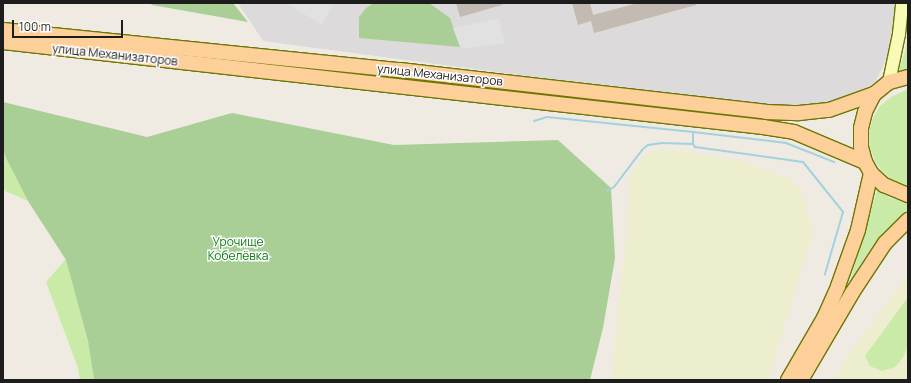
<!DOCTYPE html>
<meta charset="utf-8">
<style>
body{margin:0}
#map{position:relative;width:911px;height:383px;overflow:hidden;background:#efebe3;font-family:Manrope,sans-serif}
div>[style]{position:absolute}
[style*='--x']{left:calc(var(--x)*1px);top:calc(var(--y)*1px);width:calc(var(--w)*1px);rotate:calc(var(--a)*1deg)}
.residential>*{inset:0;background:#dcdada}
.farmland>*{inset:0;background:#eceece}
.grass>*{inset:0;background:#caeaa8}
.forest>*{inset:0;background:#a9cf97}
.parking>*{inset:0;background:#e1e1e1}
.stream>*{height:2px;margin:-1px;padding:0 1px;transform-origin:1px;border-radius:1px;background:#a3d1dd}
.building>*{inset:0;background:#c3bab2}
.roads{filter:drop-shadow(1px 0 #6c7603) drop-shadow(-1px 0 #6c7603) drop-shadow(0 1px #6c7603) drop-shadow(0 -1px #6c7603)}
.secondary>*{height:12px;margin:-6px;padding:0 6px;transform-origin:6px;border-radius:6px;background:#f8fab6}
.primary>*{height:14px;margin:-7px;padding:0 7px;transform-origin:7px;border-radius:7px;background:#fdd09a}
span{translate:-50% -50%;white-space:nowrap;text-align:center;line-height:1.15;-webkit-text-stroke:3px #fff;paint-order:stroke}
.street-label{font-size:12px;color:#1d1d1d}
.park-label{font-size:12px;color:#0a7d11}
.frame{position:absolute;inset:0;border:4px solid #1d1d1d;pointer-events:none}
.scale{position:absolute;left:12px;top:20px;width:111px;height:18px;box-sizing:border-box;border:2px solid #1d1d1d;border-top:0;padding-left:5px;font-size:12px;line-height:14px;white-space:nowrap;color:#1d1d1d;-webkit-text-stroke:3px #fff;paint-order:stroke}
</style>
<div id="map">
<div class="residential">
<i style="clip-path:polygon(238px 3px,896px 3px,896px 21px,889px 53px,876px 81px,854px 96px,836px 103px,796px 107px,527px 76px,263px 41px)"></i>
</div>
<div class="farmland">
<i style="clip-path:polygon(667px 149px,742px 161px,790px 179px,801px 190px,813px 232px,768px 380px,611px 380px,629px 208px,629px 177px,645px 154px)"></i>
<i style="clip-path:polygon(908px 275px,908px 297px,865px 356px,902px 359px,908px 347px,908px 380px,835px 380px,845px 360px)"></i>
</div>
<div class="grass">
<i style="clip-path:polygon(908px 32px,908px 71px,898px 73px,906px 48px)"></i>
<i style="clip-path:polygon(908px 89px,908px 186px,892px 180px,881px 170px,875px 161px,870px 147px,869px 133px,873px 118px,880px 106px,891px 97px)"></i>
<i style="clip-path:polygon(3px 149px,6px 158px,28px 201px,5px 191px,3px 186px)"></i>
<i style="clip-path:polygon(877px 190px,890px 198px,908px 203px,908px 211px,885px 232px,869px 251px,850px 281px)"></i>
<i style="clip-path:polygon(66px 259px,88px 341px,94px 380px,80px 380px,78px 368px,46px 282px)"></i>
<i style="clip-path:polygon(908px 297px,908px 347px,902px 359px,895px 367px,882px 371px,870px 366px,865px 356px)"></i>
</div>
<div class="forest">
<i style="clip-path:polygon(150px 3px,233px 3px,248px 22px,152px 5px)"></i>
<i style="clip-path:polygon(374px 3px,429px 3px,450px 18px,460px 47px,359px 38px,359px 17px,366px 8px)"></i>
<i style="clip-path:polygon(3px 102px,147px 137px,232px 113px,394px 145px,558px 140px,611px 188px,615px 258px,603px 328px,590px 380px,94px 380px,88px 341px,66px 260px,28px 201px,6px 158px,3px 149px)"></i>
</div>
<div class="parking">
<i style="clip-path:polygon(286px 3px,333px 3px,322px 25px)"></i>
<i style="clip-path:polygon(499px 18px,505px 43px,461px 49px,453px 28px)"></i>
</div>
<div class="stream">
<i style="--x:534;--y:121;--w:14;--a:-17"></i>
<i style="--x:547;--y:117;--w:147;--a:5.9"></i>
<i style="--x:693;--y:132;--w:12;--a:90"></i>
<i style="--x:693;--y:144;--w:4;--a:56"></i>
<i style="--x:695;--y:147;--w:109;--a:7.9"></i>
<i style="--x:803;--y:162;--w:64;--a:51.3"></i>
<i style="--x:843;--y:212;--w:65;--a:106.2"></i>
<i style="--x:693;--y:132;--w:94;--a:6.7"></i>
<i style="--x:786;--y:143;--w:52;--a:21.6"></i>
<i style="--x:607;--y:191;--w:8;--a:-30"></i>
<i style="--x:614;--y:187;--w:46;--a:-52.9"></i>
<i style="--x:642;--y:150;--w:8;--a:-40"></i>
<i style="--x:648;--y:145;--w:14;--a:-8"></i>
<i style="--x:662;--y:143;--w:31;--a:2"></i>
</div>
<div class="building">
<i style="clip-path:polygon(456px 3px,502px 3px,502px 5px,460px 17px)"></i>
<i style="clip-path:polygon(572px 3px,590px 3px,593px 15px,638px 3px,696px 3px,696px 5px,594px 33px,591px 21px,578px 25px)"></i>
</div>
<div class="roads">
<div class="secondary">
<i style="--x:889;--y:82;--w:49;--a:-78.2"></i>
<i style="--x:899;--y:34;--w:31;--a:-84"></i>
</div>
<div class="primary">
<i style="--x:3;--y:30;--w:399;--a:5.8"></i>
<i style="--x:400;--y:70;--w:368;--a:6.5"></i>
<i style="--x:766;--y:112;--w:33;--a:2"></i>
<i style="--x:799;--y:113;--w:30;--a:-6"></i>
<i style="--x:829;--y:110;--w:48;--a:-19.6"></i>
<i style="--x:3;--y:42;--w:765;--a:6.38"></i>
<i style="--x:763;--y:127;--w:31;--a:9"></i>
<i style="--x:794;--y:132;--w:77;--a:22.9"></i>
<i style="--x:908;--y:77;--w:20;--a:165"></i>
<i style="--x:889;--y:82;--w:19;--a:141"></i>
<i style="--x:874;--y:94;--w:20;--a:117"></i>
<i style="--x:865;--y:112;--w:16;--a:104"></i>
<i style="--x:861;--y:128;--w:19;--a:90"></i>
<i style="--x:861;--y:147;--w:16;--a:75"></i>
<i style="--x:865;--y:162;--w:13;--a:61"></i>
<i style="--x:871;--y:173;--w:18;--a:43"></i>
<i style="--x:884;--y:185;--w:26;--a:23"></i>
<i style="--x:788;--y:380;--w:72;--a:-59.9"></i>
<i style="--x:824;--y:318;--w:35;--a:-66"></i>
<i style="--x:838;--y:286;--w:59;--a:-70.3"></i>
<i style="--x:858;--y:230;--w:58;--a:-77.2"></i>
<i style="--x:801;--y:380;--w:101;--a:-59.6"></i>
<i style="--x:852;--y:293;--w:60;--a:-56.6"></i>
<i style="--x:885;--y:243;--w:33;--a:-45"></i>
</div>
</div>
<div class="street-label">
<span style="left:115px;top:55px;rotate:6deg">улица Механизаторов</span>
<span style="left:440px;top:75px;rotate:6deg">улица Механизаторов</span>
</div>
<div class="park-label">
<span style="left:238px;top:249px">Урочище<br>Кобелёвка</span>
</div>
<div class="frame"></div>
<div class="scale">100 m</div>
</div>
